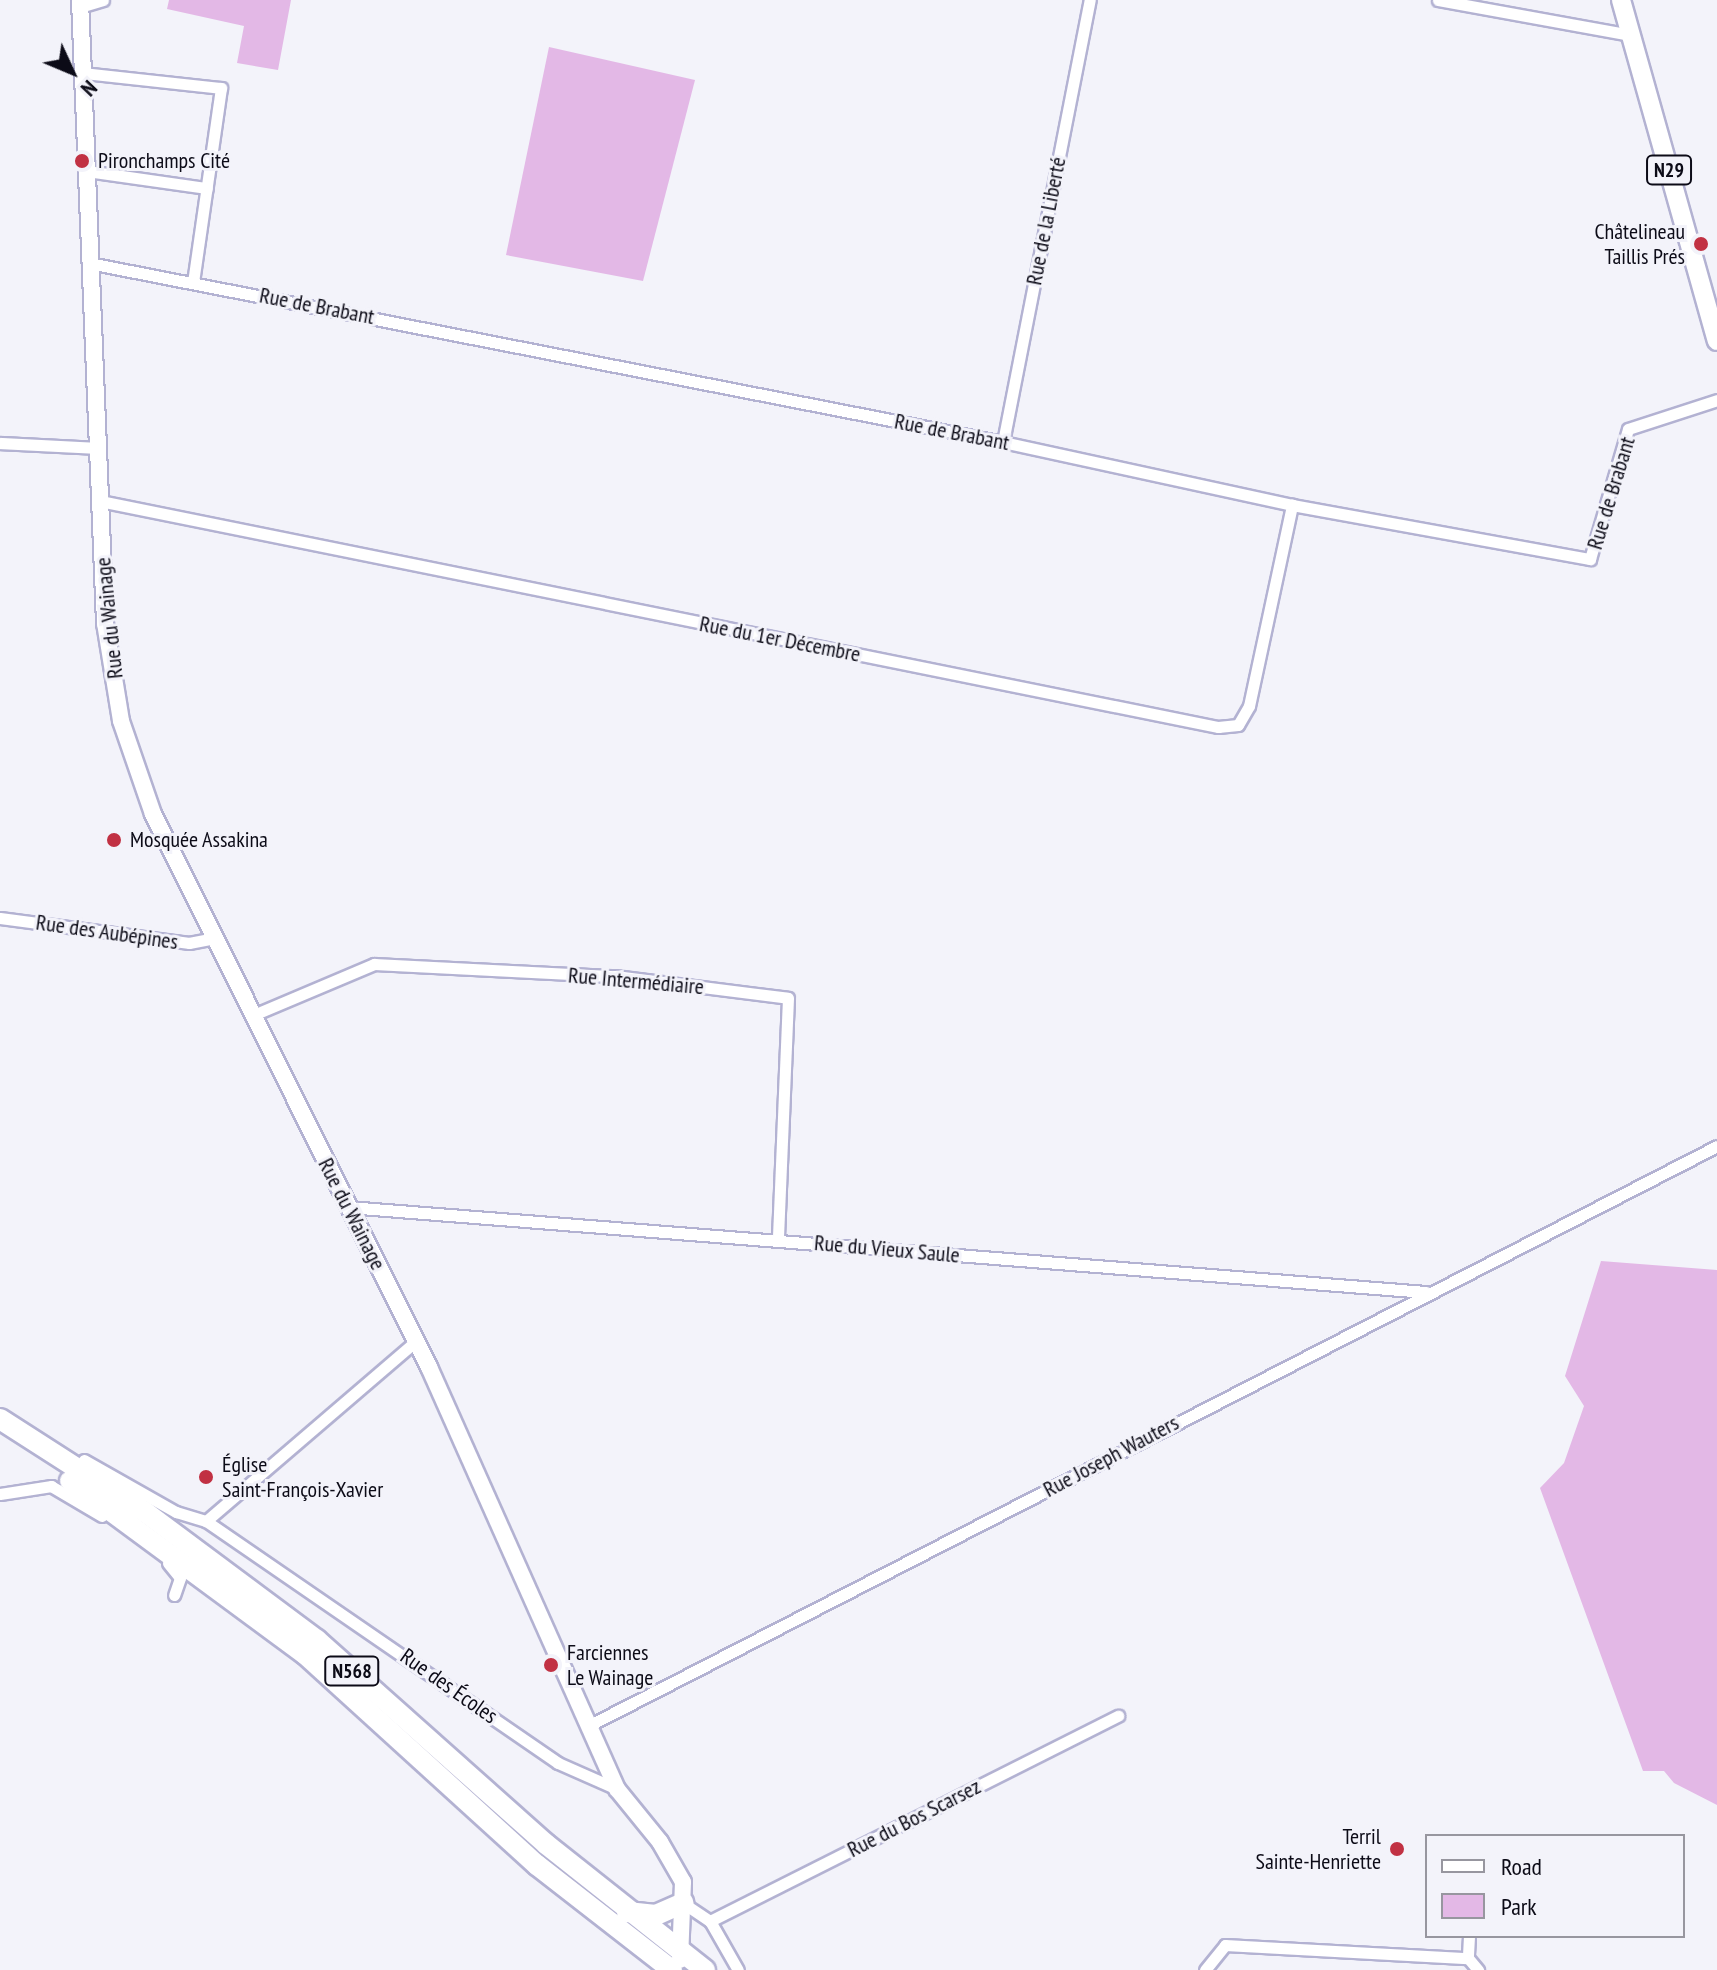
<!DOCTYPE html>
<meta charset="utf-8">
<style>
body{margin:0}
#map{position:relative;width:1717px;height:1970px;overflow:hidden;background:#f3f3fa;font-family:"PT Sans Narrow",sans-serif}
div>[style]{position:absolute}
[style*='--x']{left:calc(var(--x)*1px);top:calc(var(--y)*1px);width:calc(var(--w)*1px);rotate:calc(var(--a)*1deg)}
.green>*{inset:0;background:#e3b8e6}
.roads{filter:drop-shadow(2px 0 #b3b2d2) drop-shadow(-2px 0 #b3b2d2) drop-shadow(0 2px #b3b2d2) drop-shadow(0 -2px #b3b2d2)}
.street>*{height:11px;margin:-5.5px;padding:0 5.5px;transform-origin:5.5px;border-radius:5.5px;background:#fff}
.secondary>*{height:16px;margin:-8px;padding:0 8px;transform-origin:8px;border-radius:8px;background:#fff}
.primary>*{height:18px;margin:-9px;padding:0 9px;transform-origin:9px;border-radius:9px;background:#fff}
.highway>*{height:20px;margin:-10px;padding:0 10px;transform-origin:10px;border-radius:10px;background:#fff}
.dots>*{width:22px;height:22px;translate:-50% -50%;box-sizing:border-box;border:4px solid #f3f3fa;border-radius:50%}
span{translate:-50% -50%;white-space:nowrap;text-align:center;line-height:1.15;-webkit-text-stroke:6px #f3f3fa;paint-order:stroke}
.shield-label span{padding:2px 6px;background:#f3f3fa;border:2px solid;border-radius:6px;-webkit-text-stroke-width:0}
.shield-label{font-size:20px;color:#0c0b17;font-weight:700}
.poi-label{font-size:22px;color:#0c0b17}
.left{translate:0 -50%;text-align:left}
.right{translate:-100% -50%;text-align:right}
.street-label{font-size:22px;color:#0c0b17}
.legend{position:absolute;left:1425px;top:1834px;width:260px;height:104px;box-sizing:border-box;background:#f3f3fa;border:2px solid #97969f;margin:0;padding:10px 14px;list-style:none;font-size:24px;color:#0c0b17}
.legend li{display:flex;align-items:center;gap:16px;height:40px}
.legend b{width:40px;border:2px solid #97969f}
.north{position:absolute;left:32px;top:32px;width:80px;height:80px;-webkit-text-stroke:6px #f3f3fa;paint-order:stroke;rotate:134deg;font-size:22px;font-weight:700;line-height:32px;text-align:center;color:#0c0b17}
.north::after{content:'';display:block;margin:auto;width:28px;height:36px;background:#0c0b17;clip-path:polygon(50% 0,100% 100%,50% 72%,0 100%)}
</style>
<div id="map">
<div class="green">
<i style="clip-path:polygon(169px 0,291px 0,278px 70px,237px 63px,244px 26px,167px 9px)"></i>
<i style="clip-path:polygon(549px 47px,695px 80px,643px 281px,506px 255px)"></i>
<i style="clip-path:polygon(1601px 1261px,1717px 1270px,1717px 1805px,1674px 1783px,1664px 1771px,1643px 1771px,1540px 1488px,1564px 1463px,1584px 1406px,1565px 1376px)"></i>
</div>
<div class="roads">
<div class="street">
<i style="--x:1438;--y:0;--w:196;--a:10.3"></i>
<i style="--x:80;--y:7;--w:24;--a:-17"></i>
<i style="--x:83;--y:73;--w:139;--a:6.2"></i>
<i style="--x:221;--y:88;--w:196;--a:98.2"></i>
<i style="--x:87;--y:171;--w:121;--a:8.1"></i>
<i style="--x:89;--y:263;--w:931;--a:11.08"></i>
<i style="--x:1003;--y:442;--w:296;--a:12.3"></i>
<i style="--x:1292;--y:505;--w:303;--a:10.3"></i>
<i style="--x:1590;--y:559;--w:135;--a:-73.7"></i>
<i style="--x:1628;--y:429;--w:94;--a:-18"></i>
<i style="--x:1003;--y:442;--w:450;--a:-78.9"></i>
<i style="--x:0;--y:443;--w:98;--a:2.9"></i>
<i style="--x:100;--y:501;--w:1141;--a:11.43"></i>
<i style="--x:1218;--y:727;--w:20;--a:-6"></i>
<i style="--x:1238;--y:725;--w:22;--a:-60"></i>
<i style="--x:1249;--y:706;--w:206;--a:-77.9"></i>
<i style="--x:0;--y:918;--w:191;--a:7.5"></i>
<i style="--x:189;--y:943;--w:25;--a:-11"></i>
<i style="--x:251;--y:1016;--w:134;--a:-22.9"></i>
<i style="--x:374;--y:964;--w:241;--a:2.9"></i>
<i style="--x:615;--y:976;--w:174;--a:7.2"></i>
<i style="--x:788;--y:998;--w:242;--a:92.4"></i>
<i style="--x:348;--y:1207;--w:1081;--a:4.51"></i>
<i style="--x:84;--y:1460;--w:106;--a:29.5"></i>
<i style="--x:176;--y:1512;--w:31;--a:17"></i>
<i style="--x:206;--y:1521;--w:427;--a:34.5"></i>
<i style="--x:558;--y:1763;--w:64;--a:23.8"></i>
<i style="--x:0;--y:1494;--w:52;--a:-8.9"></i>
<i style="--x:51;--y:1486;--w:59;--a:30.5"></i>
<i style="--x:206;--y:1521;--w:277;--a:-40.6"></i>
<i style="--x:168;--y:1563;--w:19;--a:51"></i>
<i style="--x:180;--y:1578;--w:18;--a:109"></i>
<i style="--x:588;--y:1726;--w:1269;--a:-27.19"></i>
<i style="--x:683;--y:1903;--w:32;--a:34"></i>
<i style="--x:710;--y:1921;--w:56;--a:60.3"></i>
<i style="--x:710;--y:1921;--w:457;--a:-26.7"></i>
<i style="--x:1469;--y:1936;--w:22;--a:93"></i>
<i style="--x:1468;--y:1958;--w:16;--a:50"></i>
<i style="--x:1205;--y:1970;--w:32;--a:-51"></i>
<i style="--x:1225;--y:1945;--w:243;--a:3.1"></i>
</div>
<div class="secondary">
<i style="--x:80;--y:0;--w:624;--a:87.7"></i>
<i style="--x:105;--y:623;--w:99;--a:80.7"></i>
<i style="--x:121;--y:721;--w:98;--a:71"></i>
<i style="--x:153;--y:814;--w:618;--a:63.48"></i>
<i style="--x:429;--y:1367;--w:462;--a:66"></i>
<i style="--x:617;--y:1789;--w:68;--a:50.9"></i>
<i style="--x:660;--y:1842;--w:46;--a:60.1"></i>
<i style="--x:683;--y:1882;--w:78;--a:92.2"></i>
</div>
<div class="primary">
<i style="--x:1621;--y:0;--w:354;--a:74.3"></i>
</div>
<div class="highway">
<i style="--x:0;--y:1419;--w:172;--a:32.7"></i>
<i style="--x:145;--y:1512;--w:214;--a:36.7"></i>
<i style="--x:317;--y:1640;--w:307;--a:41.7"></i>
<i style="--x:546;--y:1844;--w:203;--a:38.4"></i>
<i style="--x:70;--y:1481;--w:292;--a:36.4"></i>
<i style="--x:305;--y:1654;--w:314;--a:42.3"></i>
<i style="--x:537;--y:1865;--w:171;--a:37.9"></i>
<i style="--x:627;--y:1912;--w:29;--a:6"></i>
<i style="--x:656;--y:1915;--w:30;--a:-24"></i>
</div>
</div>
<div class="dots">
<i style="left:82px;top:161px;background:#c13143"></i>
<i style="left:1701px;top:244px;background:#c13143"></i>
<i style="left:114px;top:840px;background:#c13143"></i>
<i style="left:206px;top:1477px;background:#c13143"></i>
<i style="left:551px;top:1665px;background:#c13143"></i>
<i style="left:1397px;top:1849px;background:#c13143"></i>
</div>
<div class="shield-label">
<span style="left:1669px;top:170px">N29</span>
<span style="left:352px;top:1671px">N568</span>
</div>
<div class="poi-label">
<span class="left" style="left:98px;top:161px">Pironchamps Cité</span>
<span class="right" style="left:1685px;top:244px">Châtelineau<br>Taillis Prés</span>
<span class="left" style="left:130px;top:840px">Mosquée Assakina</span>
<span class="left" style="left:222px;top:1477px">Église<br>Saint-François-Xavier</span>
<span class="left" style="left:567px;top:1665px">Farciennes<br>Le Wainage</span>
<span class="right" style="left:1381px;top:1849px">Terril<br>Sainte-Henriette</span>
</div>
<div class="street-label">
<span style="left:1046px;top:221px;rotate:-79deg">Rue de la Liberté</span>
<span style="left:317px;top:306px;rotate:11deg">Rue de Brabant</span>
<span style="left:952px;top:432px;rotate:11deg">Rue de Brabant</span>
<span style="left:1611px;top:493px;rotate:-73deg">Rue de Brabant</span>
<span style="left:109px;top:618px;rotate:-96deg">Rue du Wainage</span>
<span style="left:780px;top:639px;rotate:11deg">Rue du 1er Décembre</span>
<span style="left:107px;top:932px;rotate:8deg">Rue des Aubépines</span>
<span style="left:636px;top:981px;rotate:5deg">Rue Intermédiaire</span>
<span style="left:352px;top:1214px;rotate:63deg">Rue du Wainage</span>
<span style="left:887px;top:1249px;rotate:5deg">Rue du Vieux Saule</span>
<span style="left:1111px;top:1456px;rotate:-28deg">Rue Joseph Wauters</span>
<span style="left:449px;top:1686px;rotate:35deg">Rue des Écoles</span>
<span style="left:914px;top:1818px;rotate:-27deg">Rue du Bos Scarsez</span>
</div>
<ul class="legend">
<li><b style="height:10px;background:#fff"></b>Road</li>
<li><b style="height:22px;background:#e3b8e6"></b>Park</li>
</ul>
<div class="north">N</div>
</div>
